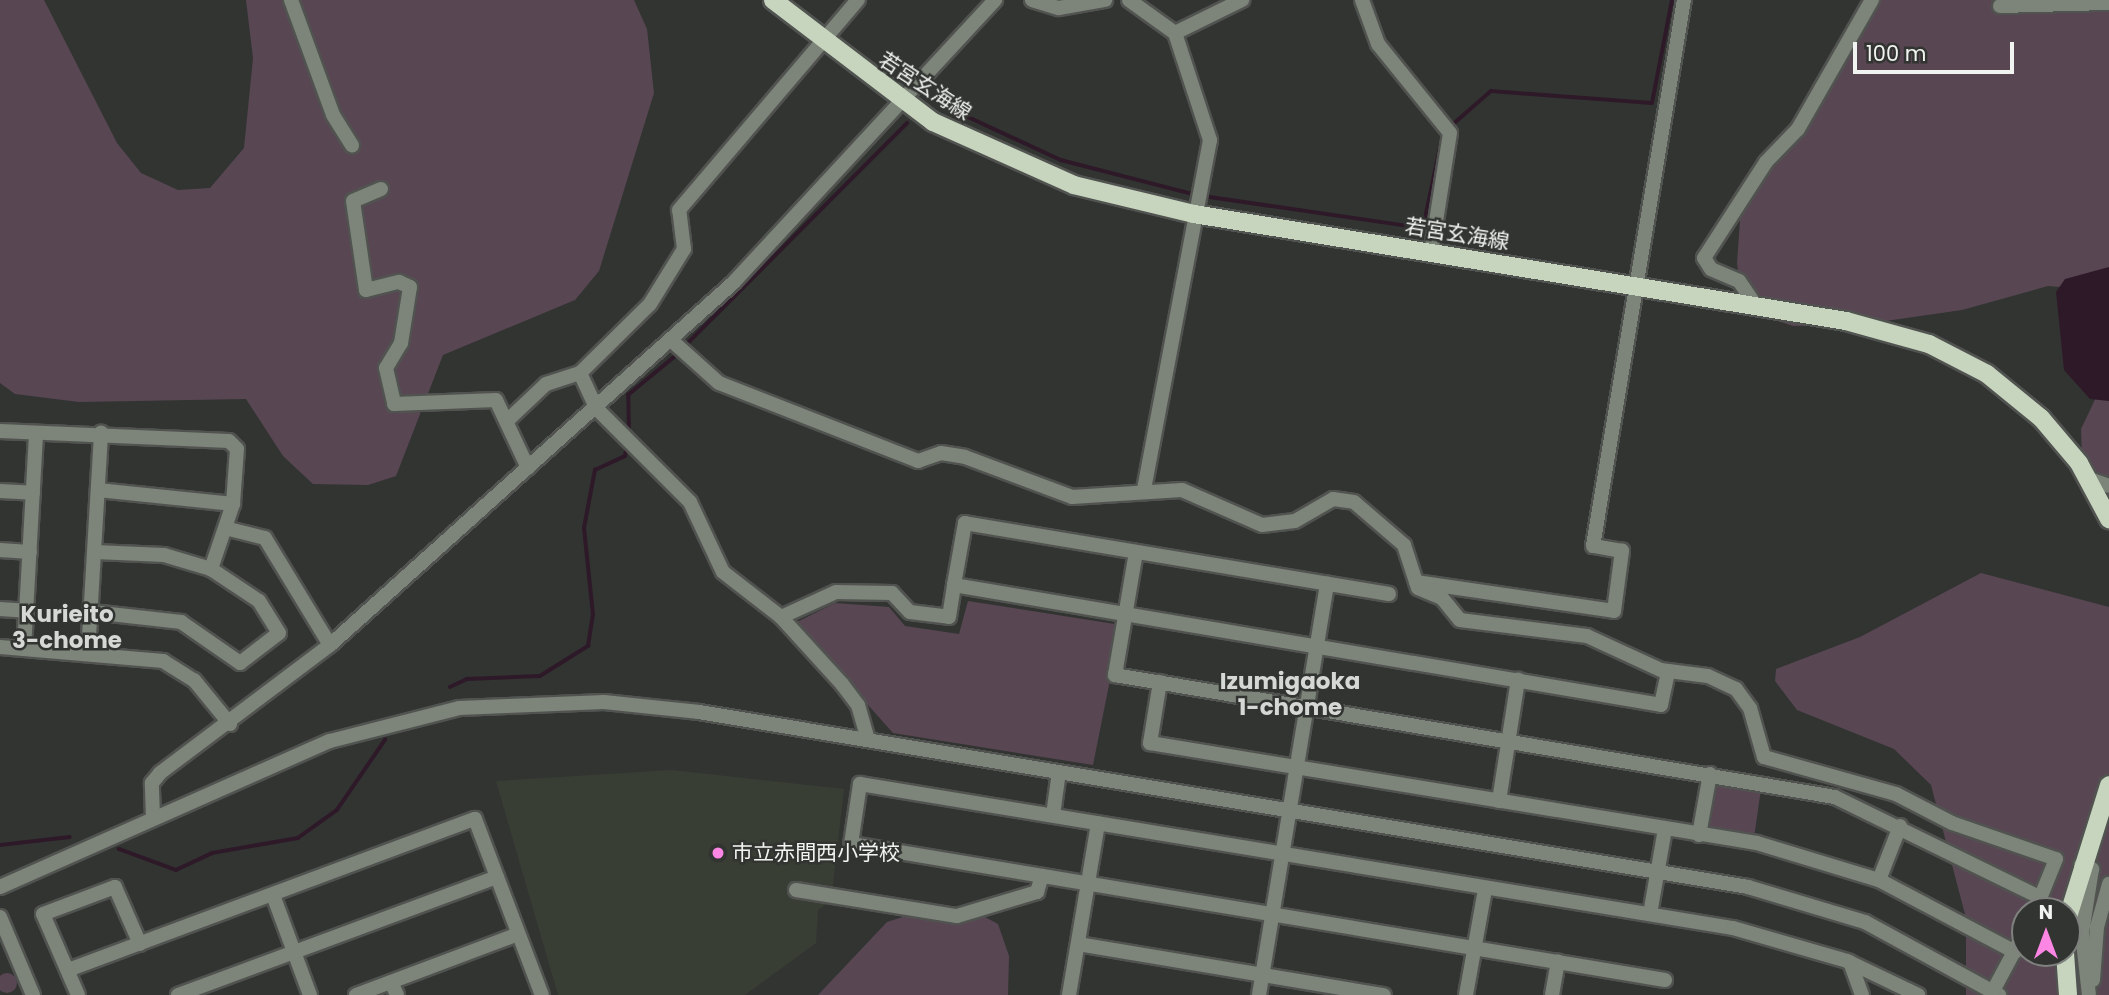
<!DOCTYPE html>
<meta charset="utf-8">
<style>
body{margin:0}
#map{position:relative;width:2109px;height:995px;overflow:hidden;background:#323431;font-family:Poppins,"Noto Sans JP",sans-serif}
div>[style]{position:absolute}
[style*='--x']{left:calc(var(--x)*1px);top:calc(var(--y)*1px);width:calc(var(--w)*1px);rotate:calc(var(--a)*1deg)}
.built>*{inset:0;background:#393e35}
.green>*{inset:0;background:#584653}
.round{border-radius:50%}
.water>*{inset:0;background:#2e1929}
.stream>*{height:3.5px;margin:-1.75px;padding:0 1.75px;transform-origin:1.75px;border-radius:1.75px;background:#2e1929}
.roads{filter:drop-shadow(2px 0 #515350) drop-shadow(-2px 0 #515350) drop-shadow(0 2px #515350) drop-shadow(0 -2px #515350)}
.minor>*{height:14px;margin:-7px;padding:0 7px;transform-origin:7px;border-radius:7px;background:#7d8479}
.major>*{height:18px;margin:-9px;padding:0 9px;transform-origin:9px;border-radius:9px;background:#c7d5be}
.dots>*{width:19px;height:19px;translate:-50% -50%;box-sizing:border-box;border:4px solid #323431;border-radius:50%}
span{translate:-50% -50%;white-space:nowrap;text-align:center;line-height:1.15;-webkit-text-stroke:5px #323431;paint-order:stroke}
.street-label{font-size:21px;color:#f2f4f1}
.poi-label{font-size:21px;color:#f2f4f1}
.left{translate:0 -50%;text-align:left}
.neighbourhood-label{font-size:23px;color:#d5d8d4;font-weight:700}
.north{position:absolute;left:2011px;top:897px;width:70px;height:70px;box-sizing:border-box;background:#323431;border:2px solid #7f817e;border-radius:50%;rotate:0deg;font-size:19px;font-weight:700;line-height:28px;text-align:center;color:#f2f4f1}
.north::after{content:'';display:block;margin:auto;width:24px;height:32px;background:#fc86e3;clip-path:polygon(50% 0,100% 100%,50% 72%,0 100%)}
.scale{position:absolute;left:1853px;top:42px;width:161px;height:32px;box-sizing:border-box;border:4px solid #f2f4f1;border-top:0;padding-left:9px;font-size:21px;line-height:24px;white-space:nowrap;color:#f2f4f1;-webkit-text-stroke:5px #323431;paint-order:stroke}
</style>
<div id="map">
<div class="built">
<i style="clip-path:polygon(672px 770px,844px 789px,831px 901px,818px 910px,816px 943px,745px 995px,558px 995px,496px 781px)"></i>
</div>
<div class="green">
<i style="clip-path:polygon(0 0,44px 0,117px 143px,141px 173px,178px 190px,210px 188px,244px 148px,253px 58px,246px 0,634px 0,647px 29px,654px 93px,599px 271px,575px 300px,443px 355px,396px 476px,368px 485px,313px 484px,283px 456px,246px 399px,79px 402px,15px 394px,0 383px)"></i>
<i style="clip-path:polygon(1869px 0,2109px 0,2109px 291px,2048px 286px,1962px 310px,1858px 325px,1793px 326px,1757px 314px,1742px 302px,1737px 263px,1741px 206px,1832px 83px)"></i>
<i style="clip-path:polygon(2109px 370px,2109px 499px,2094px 500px,2083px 493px,2081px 429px)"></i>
<i style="clip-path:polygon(evenodd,1981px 573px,2109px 607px,2109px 995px,1966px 995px,1966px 918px,1931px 785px,1894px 749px,1797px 710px,1775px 681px,1776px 669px,1860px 637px,1981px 573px,2025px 911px,2067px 911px,2067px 953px,2025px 953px,2025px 911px)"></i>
<i style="clip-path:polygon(968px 601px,1121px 625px,1093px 765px,893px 733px,795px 623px,835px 603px,889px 607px,905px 626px,959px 634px)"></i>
<i style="clip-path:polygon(1717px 784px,1761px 789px,1754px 838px,1709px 830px)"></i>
<i style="clip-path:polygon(928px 909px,974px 911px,998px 924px,1009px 956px,1008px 995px,818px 995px,887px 922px)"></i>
<i class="round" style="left:-3px;top:973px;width:20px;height:20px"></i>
</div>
<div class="water">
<i style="clip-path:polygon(2109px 267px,2109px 401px,2090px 399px,2064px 370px,2056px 292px,2065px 279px)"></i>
</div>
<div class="stream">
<i style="--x:954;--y:116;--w:10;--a:-6"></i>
<i style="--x:964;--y:115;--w:107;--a:24.9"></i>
<i style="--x:1061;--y:160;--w:139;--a:14.5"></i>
<i style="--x:1451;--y:126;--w:53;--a:-41.2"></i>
<i style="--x:1491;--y:91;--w:161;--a:4.3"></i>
<i style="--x:1652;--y:103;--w:105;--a:-79"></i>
<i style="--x:1203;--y:196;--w:222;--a:8.3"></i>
<i style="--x:1423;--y:228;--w:92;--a:-78.1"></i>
<i style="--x:684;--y:347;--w:316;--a:-45.1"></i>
<i style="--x:629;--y:434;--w:39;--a:-91"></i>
<i style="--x:628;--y:395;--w:66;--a:-39.5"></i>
<i style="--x:450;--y:687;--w:19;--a:-25"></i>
<i style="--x:467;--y:679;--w:73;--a:-2.4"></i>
<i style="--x:540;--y:676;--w:57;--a:-32"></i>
<i style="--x:588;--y:646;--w:31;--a:-81"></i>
<i style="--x:593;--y:615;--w:87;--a:-95.9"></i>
<i style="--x:584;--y:528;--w:59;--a:-79.3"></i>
<i style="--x:595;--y:470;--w:33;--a:-25"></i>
<i style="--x:625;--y:456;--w:11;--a:-80"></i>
<i style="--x:0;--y:845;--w:70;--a:-6.5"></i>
<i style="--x:119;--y:849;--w:61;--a:20.2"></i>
<i style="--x:176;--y:870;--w:40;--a:-25"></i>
<i style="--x:212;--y:853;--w:87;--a:-9.9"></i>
<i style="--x:298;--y:838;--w:48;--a:-35.7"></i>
<i style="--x:337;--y:810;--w:85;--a:-55.6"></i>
</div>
<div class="roads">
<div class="minor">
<i style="--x:291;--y:0;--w:122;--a:69.9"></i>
<i style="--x:333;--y:115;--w:36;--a:58"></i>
<i style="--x:1032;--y:0;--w:28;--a:17"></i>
<i style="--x:1059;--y:8;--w:47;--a:-9.9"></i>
<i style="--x:1129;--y:0;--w:57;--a:35.7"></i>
<i style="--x:1175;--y:33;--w:113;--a:71.9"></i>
<i style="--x:1210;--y:140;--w:355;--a:100.7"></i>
<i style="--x:1362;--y:0;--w:47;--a:70"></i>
<i style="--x:1378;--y:44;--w:114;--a:51"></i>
<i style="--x:1450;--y:133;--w:121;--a:99"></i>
<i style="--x:2000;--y:6;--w:109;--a:-1.6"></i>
<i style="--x:1175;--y:33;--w:75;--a:-26.2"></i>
<i style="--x:381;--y:189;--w:30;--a:157"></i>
<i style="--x:353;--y:201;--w:90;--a:81.7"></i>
<i style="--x:366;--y:290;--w:34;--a:-14"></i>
<i style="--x:399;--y:282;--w:12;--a:24"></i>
<i style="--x:410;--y:287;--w:57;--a:99.1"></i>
<i style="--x:401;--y:343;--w:29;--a:121"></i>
<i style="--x:386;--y:368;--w:37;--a:77"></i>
<i style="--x:394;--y:404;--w:102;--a:-2.2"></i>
<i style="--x:496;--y:400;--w:75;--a:64.8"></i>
<i style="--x:1756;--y:306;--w:30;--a:-124"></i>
<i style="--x:1739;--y:281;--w:30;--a:-157"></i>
<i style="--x:1711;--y:269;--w:13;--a:-122"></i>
<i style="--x:1704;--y:258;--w:114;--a:-57.1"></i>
<i style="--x:1766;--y:162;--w:46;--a:-45.9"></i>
<i style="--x:1798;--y:129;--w:149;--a:-60.2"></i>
<i style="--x:671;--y:340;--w:64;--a:41.9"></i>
<i style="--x:719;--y:383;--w:214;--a:21.4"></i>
<i style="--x:918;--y:461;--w:24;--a:-19"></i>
<i style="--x:941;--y:453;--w:24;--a:9"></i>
<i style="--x:965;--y:457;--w:114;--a:20.5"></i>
<i style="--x:1072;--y:497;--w:110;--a:-3.6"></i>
<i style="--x:1182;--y:490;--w:87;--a:23.6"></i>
<i style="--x:1262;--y:525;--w:33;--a:-7"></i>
<i style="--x:1295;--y:521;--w:44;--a:-30.1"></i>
<i style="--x:1333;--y:499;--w:21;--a:8"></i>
<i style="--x:1354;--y:502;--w:66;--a:40.7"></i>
<i style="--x:1404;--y:545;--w:45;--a:72"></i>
<i style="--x:1418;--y:588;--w:26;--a:23"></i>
<i style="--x:1442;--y:598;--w:28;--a:51"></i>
<i style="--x:1460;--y:620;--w:128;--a:7.2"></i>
<i style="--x:1587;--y:636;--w:81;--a:24.7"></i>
<i style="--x:1661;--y:670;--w:47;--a:7.3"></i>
<i style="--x:1708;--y:676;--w:31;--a:25"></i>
<i style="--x:1736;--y:689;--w:24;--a:54"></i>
<i style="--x:1750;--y:708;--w:51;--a:74.1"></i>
<i style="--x:1764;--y:757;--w:137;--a:15.7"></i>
<i style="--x:1896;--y:794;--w:63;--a:27.4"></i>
<i style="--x:1952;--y:823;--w:110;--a:19.1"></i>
<i style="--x:2056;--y:859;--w:56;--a:112"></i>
<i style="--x:580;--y:373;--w:38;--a:65"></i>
<i style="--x:596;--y:408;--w:133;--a:45"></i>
<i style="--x:690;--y:502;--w:77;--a:64.8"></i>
<i style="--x:723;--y:572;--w:73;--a:37.8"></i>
<i style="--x:781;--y:617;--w:91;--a:47.7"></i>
<i style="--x:842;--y:684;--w:26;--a:53"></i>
<i style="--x:858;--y:705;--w:36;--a:74"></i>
<i style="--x:508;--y:420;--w:52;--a:-43.5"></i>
<i style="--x:546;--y:384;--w:36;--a:-18"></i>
<i style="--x:580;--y:373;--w:98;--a:-44.6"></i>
<i style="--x:650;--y:304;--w:65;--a:-58.3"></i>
<i style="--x:684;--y:249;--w:39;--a:-97"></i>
<i style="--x:679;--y:210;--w:276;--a:-49.6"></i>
<i style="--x:0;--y:431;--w:229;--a:2.5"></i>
<i style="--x:229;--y:441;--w:11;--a:45"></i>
<i style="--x:237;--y:449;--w:55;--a:94.2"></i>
<i style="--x:233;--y:504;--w:69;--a:108.7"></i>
<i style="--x:2089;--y:479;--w:21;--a:19"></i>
<i style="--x:98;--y:490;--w:136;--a:5.9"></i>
<i style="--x:0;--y:491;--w:33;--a:3"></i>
<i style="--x:229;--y:529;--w:37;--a:14"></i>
<i style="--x:265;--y:538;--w:125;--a:58.7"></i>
<i style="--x:0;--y:550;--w:30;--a:4"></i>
<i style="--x:1136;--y:552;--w:125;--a:99.7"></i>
<i style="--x:1115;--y:675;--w:730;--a:9.62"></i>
<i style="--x:1835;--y:797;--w:229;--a:26.1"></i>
<i style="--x:1416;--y:582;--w:200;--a:8.3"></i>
<i style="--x:1614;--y:611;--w:61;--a:-82.4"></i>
<i style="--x:1622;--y:551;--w:29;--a:-170"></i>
<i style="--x:1593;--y:546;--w:554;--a:-80.54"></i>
<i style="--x:1389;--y:594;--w:430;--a:-170.5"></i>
<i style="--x:965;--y:523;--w:63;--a:100.1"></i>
<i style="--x:954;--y:585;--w:717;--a:9.63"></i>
<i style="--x:1661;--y:705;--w:34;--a:-78"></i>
<i style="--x:0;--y:609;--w:26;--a:4"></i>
<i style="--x:92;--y:612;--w:90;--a:6.4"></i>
<i style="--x:181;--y:622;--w:72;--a:34.8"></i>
<i style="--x:240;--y:663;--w:49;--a:-37.6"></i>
<i style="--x:279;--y:633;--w:38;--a:-122"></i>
<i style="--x:259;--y:601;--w:58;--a:-146.3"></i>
<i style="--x:211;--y:569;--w:49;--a:-163.4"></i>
<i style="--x:164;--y:555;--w:69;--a:-177.5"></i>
<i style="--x:781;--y:617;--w:60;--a:-24.4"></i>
<i style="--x:836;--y:592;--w:56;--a:1"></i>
<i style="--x:892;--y:593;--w:26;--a:47"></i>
<i style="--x:910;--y:612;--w:39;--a:7"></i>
<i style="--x:949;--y:617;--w:32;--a:-81"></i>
<i style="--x:0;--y:647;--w:164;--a:4.9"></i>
<i style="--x:163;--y:661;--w:36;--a:32"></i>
<i style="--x:194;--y:680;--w:57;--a:50.7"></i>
<i style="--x:24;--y:649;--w:215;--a:-86.8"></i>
<i style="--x:88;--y:653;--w:221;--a:-86.6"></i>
<i style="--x:1160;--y:682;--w:62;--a:99.3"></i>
<i style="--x:1150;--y:743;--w:615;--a:9.36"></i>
<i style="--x:1757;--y:843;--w:127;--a:16.9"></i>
<i style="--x:1879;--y:880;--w:154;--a:27.9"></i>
<i style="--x:1499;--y:801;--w:123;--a:-81.1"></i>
<i style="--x:1053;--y:815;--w:43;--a:-82.1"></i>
<i style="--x:153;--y:818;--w:35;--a:-92"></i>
<i style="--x:152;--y:783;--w:13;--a:-51"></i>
<i style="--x:160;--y:773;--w:213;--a:-37"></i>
<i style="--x:330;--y:645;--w:542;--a:-41.93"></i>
<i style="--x:733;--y:283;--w:386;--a:-47.2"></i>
<i style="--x:1699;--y:835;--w:62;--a:-79.8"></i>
<i style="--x:2081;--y:865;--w:12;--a:20"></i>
<i style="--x:2092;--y:869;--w:65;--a:98.9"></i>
<i style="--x:2082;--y:933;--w:62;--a:83.6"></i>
<i style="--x:1879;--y:880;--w:58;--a:-68.7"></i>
<i style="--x:0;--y:887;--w:361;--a:-23.9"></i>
<i style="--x:330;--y:741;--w:133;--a:-14.3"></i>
<i style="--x:459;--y:708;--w:145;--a:-2.4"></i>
<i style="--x:604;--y:702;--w:96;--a:6"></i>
<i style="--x:699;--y:712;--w:1063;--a:9.47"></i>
<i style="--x:1748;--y:887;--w:122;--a:16.7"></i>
<i style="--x:1865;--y:922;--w:153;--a:28.6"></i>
<i style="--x:796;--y:890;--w:163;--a:9.2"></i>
<i style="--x:957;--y:916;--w:84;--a:-16.7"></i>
<i style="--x:1037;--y:892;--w:17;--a:-73"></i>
<i style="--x:273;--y:895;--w:107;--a:69.7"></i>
<i style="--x:1650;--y:914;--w:86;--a:-80"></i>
<i style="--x:0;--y:917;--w:85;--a:67.1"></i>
<i style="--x:1078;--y:944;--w:310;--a:9.5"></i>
<i style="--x:1850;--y:962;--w:35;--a:70"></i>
<i style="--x:68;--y:970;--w:434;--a:-20.4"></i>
<i style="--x:475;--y:819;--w:188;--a:69.2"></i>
<i style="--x:1665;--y:980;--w:825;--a:-170.51"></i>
<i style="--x:851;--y:844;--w:61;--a:-81.5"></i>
<i style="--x:860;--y:784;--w:885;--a:9.37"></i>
<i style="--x:1733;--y:928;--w:119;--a:16.1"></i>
<i style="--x:1847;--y:961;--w:79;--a:25.6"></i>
<i style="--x:2093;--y:980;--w:53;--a:-85.7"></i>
<i style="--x:2097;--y:927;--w:45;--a:-74.4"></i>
<i style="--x:391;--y:982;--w:14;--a:65"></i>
<i style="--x:1993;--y:991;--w:68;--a:-61.9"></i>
<i style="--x:78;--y:995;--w:88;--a:-113.4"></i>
<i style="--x:43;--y:914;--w:77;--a:-20.6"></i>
<i style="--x:115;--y:887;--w:62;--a:66.3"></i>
<i style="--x:178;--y:995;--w:340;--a:-20.3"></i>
<i style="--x:356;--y:995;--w:173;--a:-20.6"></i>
<i style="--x:1069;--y:995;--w:174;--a:-80.4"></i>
<i style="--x:1259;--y:995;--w:417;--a:-80.6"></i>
<i style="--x:1466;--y:995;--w:108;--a:-79.8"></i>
<i style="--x:1552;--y:995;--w:34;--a:-80"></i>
</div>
<div class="major">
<i style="--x:773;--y:0;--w:201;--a:37.3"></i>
<i style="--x:933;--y:122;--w:154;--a:24.1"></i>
<i style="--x:1074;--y:185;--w:123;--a:13.6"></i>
<i style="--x:1194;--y:214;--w:661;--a:9.32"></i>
<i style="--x:1846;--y:321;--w:86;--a:15.5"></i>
<i style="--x:1929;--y:344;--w:65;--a:27.3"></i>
<i style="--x:1987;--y:374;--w:70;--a:39.2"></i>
<i style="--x:2041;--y:418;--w:59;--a:49.8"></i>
<i style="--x:2079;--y:463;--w:64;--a:61.8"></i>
<i style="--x:2067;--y:920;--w:141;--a:-72.7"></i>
<i style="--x:2065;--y:953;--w:42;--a:85.9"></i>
</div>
</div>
<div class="dots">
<i style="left:718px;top:853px;background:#fc86e3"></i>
</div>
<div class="street-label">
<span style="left:925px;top:86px;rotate:33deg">若宮玄海線</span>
<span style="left:1457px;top:234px;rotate:9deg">若宮玄海線</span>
</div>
<div class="poi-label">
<span class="left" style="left:732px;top:853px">市立赤間西小学校</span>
</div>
<div class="neighbourhood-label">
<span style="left:67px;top:627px">Kurieito<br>3-chome</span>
<span style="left:1290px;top:694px">Izumigaoka<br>1-chome</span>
</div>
<div class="north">N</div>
<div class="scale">100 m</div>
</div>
